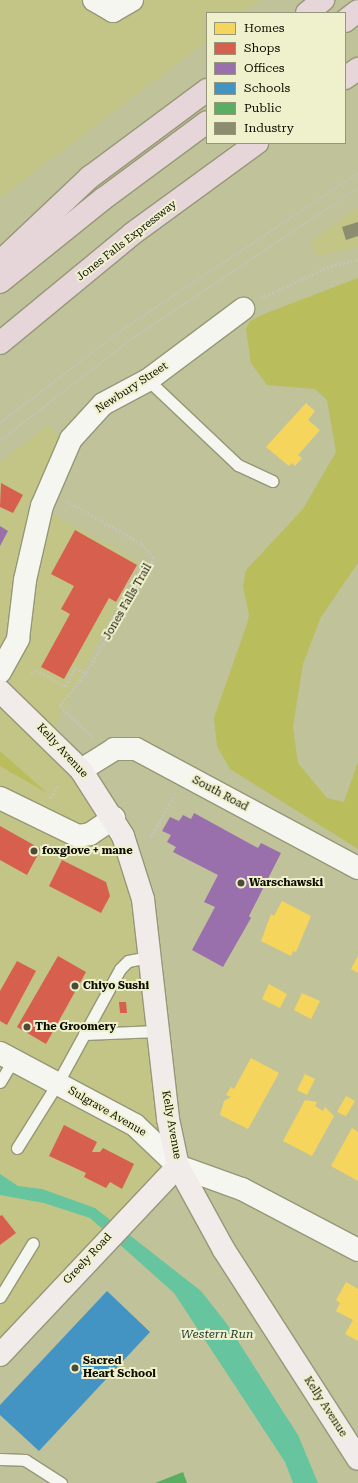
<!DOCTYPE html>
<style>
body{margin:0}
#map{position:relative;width:358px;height:1483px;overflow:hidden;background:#c0c29a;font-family:"Roboto Serif",serif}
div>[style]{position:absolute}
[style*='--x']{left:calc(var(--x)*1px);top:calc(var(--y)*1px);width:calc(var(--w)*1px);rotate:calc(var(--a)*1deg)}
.built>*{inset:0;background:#c2c585}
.green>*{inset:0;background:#babd5c}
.water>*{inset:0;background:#66c59f}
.homes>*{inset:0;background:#f6d55c}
.shops>*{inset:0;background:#d6604d}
.offices>*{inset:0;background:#9970ab}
.schools>*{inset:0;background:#4393c3}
.public>*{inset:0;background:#5aae61}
.industry>*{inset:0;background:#8c8c6e}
.path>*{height:2.5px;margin-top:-1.25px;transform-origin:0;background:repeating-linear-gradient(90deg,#c3c4b8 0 2px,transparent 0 4px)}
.roads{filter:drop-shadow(1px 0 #969777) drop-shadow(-1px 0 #969777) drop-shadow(0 1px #969777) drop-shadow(0 -1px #969777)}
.lane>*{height:11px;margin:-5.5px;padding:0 5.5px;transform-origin:5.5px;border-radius:5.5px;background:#f6f6f0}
.street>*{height:22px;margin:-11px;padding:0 11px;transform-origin:11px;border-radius:11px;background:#f6f6f0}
.secondary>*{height:22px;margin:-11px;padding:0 11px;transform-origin:11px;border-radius:11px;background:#f1ece9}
.highway>*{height:22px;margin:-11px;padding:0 11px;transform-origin:11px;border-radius:11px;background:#e6d6d9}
.tram>*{height:1px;margin:-0.5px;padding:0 0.5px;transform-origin:0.5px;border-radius:0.5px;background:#c3c3b8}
.dots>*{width:11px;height:11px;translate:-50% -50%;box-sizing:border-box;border:2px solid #eff1cd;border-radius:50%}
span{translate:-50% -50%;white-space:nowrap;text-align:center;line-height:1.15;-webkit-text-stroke:4px #eff1cd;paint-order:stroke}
.street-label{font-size:11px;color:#0d0d00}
.poi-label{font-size:11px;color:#0d0d00;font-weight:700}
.left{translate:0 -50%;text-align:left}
.water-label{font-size:12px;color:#233f36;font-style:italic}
.legend{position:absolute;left:206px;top:12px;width:140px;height:132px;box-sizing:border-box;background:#eff1cd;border:1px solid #95967b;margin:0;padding:5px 7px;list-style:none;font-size:12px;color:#0d0d00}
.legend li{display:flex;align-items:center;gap:8px;height:20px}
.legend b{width:20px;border:1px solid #95967b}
</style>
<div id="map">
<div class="built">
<i style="clip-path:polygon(0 0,260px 0,243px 13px,207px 13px,207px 41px,0 198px)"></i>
<i style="clip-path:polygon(358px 207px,358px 247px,317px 256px,311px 241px)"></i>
<i style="clip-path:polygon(48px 425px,69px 447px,44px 510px,139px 562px,50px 736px,133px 863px,174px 1169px,0 1336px,0 462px)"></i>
</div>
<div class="green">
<i style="clip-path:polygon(358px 278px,358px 563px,321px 617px,303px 664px,293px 727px,298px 763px,327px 798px,344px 802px,358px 762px,358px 849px,230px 769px,217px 746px,214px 718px,247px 624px,249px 615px,243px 587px,246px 570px,303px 509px,336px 452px,327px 400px,315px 389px,267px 385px,251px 363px,246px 329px,250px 321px,264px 314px)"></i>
<i style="clip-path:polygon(0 751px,47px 793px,0 766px)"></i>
</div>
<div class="water">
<i style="clip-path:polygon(0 1174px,18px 1186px,42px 1189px,95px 1208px,201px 1291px,227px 1324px,298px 1435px,318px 1483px,293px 1483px,285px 1462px,174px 1293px,90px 1218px,44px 1203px,0 1195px)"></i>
</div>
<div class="homes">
<i style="clip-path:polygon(306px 403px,315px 411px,308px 420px,320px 430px,298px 455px,302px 458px,295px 466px,292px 463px,289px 466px,266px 447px)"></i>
<i style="clip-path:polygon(282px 901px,311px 916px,296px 952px,293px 951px,291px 956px,261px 941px,271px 914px,274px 916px)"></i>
<i style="clip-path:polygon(358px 956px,358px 973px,351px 969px)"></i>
<i style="clip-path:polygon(269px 984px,287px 994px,280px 1008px,262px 999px)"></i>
<i style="clip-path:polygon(302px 993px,320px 1001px,311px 1019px,294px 1010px)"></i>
<i style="clip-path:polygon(251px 1058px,279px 1073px,248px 1129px,220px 1115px,224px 1101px,231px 1097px,226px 1095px,231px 1087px,234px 1089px)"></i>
<i style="clip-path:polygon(305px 1074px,315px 1079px,307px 1095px,297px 1090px)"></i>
<i style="clip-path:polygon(346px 1096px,355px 1101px,346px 1116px,337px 1112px)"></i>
<i style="clip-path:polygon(305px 1100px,317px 1102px,315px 1106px,323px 1111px,325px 1107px,334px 1116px,312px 1156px,283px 1141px)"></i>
<i style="clip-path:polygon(352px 1128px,358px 1132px,358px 1181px,331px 1166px)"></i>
<i style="clip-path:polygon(346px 1282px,358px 1289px,358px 1341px,345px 1334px,353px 1320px,336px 1311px,340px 1303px,336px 1300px)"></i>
</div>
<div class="shops">
<i style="clip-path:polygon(1px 483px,23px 495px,13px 513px,0 507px)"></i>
<i style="clip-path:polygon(75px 530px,137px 565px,116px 602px,109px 598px,64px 679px,41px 667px,70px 614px,61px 609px,74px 586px,51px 574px)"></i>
<i style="clip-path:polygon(0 826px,41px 849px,27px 875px,0 860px)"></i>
<i style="clip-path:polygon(62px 860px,106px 882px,110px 896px,101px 913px,49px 886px)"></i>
<i style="clip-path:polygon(58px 956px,86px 972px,46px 1044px,17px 1027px)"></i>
<i style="clip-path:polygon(17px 961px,36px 971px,7px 1025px,0 1021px,0 991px)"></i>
<i style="clip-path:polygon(119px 1002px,126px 1002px,127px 1013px,120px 1013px)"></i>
<i style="clip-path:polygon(64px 1125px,97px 1142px,92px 1152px,100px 1152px,103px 1148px,134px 1164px,122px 1189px,110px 1182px,106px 1188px,84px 1177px,86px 1173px,49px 1156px)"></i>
<i style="clip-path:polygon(2px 1215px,16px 1233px,0 1245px,0 1216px)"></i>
</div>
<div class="offices">
<i style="clip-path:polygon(0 526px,8px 531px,0 546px)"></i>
<i style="clip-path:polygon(194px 813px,258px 848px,261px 843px,281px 853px,249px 916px,251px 918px,223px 967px,192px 950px,215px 907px,204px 902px,218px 875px,173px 852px,176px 847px,167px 842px,171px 835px,162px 831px,170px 817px,179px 821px,183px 815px,191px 819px)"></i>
</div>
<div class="schools">
<i style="clip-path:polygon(107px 1291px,150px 1332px,39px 1451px,0 1415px,0 1405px)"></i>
</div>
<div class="public">
<i style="clip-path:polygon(183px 1472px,187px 1483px,155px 1483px)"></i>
</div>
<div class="industry">
<i style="clip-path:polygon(358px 222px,358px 236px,346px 240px,342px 227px)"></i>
</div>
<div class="path">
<i style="--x:261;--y:298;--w:77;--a:-24.6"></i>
<i style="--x:331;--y:266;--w:28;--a:-13"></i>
<i style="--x:67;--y:501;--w:86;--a:29.8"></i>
<i style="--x:142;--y:544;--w:17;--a:50"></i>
<i style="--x:153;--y:557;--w:8;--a:97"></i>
<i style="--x:152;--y:565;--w:127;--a:121.4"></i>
<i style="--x:86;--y:673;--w:42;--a:128.2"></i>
<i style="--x:60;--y:706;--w:45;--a:43.2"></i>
<i style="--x:31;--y:674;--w:6;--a:-39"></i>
<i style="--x:36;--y:670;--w:33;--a:29"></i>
<i style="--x:65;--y:686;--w:21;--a:-61"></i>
<i style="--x:75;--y:668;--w:12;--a:24"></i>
<i style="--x:50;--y:798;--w:15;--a:-58"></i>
<i style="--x:151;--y:837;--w:49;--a:-60.8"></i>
</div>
<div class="roads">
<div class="lane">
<i style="--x:148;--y:380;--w:124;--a:43.4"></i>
<i style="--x:238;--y:465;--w:38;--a:25"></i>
<i style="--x:84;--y:1034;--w:74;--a:-2.3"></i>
<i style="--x:0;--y:1082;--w:26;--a:-59"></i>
<i style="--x:17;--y:1148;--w:75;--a:-58"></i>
<i style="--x:57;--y:1084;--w:131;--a:-61.3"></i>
<i style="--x:120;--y:969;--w:11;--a:-45"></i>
<i style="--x:128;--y:961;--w:21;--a:-11"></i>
<i style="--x:0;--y:1297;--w:63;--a:-58.6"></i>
<i style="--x:0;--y:1459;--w:25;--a:2"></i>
<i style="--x:25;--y:1460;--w:43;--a:32.6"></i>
</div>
<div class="street">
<i style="--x:94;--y:0;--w:22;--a:30"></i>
<i style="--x:113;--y:11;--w:22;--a:-30"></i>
<i style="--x:0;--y:672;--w:38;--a:-61"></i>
<i style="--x:18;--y:639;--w:59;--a:-83.2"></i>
<i style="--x:25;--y:580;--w:76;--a:-77.1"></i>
<i style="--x:42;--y:506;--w:73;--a:-66.6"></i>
<i style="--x:71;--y:439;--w:47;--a:-47.6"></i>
<i style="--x:103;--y:404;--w:51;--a:-28.1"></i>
<i style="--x:148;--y:380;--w:119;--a:-36.8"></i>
<i style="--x:81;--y:770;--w:39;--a:-32"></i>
<i style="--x:114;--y:749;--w:22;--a:0"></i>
<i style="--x:136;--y:749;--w:252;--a:28.2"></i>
<i style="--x:0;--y:798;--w:87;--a:26"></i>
<i style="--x:78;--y:836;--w:12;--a:-9"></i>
<i style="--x:90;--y:834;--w:29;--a:-34"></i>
<i style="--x:0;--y:1053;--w:153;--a:28.1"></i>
<i style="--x:135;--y:1125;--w:59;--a:43.6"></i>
<i style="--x:178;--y:1166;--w:68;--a:19.8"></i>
<i style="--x:242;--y:1189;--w:131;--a:27.7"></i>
</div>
<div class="secondary">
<i style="--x:0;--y:691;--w:113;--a:44.3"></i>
<i style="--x:81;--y:770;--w:78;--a:57.5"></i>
<i style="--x:123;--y:836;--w:66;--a:72.4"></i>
<i style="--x:143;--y:899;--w:221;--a:83.5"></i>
<i style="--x:168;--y:1119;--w:48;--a:78"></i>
<i style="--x:178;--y:1166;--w:96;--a:61.3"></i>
<i style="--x:224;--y:1250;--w:248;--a:57.3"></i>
<i style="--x:0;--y:1355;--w:260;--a:-46.7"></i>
</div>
<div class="highway">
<i style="--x:307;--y:13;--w:21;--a:-39"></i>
<i style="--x:345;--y:21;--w:16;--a:-38"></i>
<i style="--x:345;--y:78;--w:16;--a:-35"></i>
<i style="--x:0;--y:262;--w:124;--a:-43.4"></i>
<i style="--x:90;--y:177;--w:146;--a:-36.6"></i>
<i style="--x:0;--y:282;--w:132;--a:-38.9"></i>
<i style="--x:103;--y:199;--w:129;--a:-36.5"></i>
<i style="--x:0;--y:343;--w:171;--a:-39.5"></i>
<i style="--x:132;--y:234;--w:155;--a:-36.1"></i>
</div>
</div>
<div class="tram">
<i style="--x:0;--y:422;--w:153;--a:-37.3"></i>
<i style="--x:122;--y:329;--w:283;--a:-33.6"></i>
<i style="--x:0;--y:440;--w:163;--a:-37.8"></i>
<i style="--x:129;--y:340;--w:275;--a:-33.7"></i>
</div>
<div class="dots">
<i style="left:34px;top:851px;background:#4c4c36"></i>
<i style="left:241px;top:883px;background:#4c4c36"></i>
<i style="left:75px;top:986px;background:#4c4c36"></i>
<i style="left:27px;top:1027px;background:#4c4c36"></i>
<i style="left:75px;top:1368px;background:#4c4c36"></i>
</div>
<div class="street-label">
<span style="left:127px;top:241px;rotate:-38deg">Jones Falls Expressway</span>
<span style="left:132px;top:388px;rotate:-33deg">Newbury Street</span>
<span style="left:128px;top:602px;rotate:-60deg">Jones Falls Trail</span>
<span style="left:62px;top:751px;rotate:47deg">Kelly Avenue</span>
<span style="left:220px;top:794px;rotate:28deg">South Road</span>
<span style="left:107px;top:1112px;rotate:30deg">Sulgrave Avenue</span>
<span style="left:171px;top:1125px;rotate:80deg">Kelly Avenue</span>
<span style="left:88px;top:1259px;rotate:-47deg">Greely Road</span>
<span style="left:325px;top:1407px;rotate:57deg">Kelly Avenue</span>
</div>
<div class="poi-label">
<span class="left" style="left:42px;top:851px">foxglove + mane</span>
<span class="left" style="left:249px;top:883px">Warschawski</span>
<span class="left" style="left:83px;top:986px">Chiyo Sushi</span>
<span class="left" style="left:35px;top:1027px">The Groomery</span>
<span class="left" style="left:83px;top:1368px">Sacred<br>Heart School</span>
</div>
<div class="water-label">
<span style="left:217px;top:1335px">Western Run</span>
</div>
<ul class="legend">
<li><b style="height:11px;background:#f6d55c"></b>Homes</li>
<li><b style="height:11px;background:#d6604d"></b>Shops</li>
<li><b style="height:11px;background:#9970ab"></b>Offices</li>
<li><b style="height:11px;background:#4393c3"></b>Schools</li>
<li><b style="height:11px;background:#5aae61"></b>Public</li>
<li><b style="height:11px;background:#8c8c6e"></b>Industry</li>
</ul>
</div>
